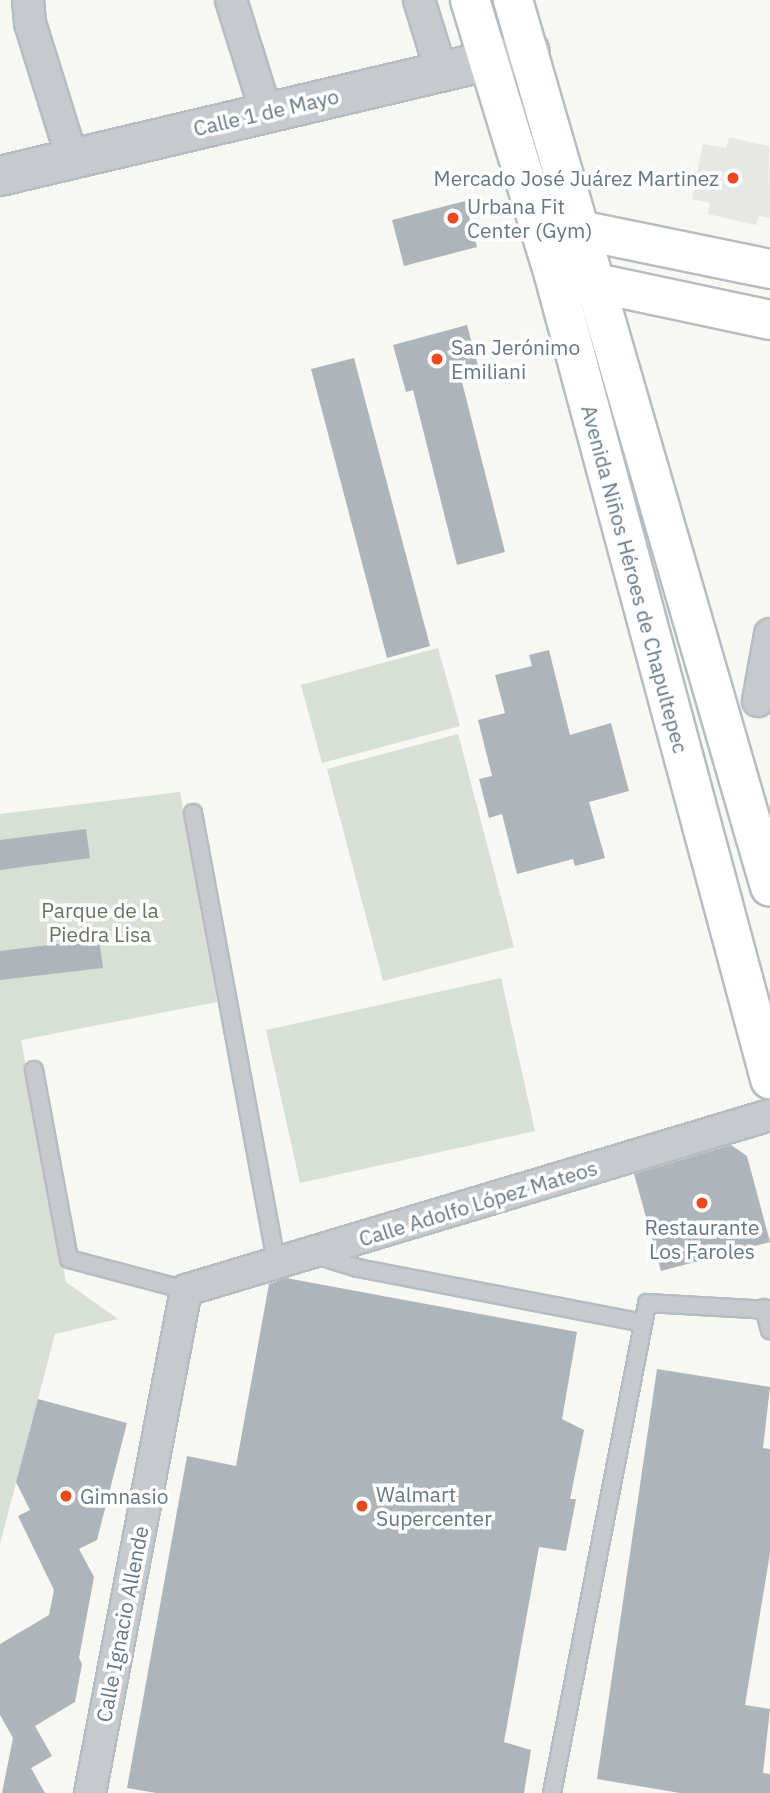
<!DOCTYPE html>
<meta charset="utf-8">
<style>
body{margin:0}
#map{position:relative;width:770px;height:1793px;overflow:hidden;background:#f7f7f3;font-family:"IBM Plex Sans",sans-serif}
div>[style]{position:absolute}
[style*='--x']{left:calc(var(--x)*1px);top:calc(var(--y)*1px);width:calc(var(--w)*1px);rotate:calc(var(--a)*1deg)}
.built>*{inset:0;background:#e7e8e6}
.green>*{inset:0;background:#d8dfd4}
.building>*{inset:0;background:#adb5ba}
.roads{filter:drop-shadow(2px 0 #b6bcc0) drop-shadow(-2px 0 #b6bcc0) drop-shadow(0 2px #b6bcc0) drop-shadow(0 -2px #b6bcc0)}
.service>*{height:16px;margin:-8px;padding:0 8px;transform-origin:8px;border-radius:8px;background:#c6cacd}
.minor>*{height:30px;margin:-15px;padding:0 15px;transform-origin:15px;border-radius:15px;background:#c6cacd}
.tertiary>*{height:38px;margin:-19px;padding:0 19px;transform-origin:19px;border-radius:19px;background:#c6cacd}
.secondary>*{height:38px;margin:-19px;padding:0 19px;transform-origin:19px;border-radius:19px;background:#fff}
.dots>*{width:19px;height:19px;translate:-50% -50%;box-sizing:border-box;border:4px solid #fff;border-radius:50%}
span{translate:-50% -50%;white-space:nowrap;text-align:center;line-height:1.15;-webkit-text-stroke:7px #fff;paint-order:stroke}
.street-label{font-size:21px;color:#647886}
.poi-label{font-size:21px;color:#647886}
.right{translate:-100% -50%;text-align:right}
.left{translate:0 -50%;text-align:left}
.park-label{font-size:21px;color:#65785f}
</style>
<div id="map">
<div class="built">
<i style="clip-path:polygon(729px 137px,769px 146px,770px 218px,759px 216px,756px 225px,708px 214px,710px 203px,692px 199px,703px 144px,726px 148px)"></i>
</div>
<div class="green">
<i style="clip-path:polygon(438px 648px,460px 726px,322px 763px,301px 685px)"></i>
<i style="clip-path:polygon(458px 734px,514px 947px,383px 981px,327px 769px)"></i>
<i style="clip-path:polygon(180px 792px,217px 1002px,21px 1040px,66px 1282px,118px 1319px,55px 1334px,0 1544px,0 814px)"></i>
<i style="clip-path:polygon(501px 978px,535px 1131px,300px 1183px,266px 1030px)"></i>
</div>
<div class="building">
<i style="clip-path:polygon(465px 201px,477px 247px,404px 266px,392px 220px)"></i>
<i style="clip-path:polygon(467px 325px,480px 373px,461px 378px,505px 552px,457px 565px,413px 390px,406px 392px,393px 345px)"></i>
<i style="clip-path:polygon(354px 358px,430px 646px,387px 658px,311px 369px)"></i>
<i style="clip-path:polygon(549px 650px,570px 735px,611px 723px,629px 791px,589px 802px,605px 858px,575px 866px,573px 859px,517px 874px,502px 814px,489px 818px,479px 779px,492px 776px,478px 720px,505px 713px,495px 675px,532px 666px,529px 655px)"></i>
<i style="clip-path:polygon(86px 829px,90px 858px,0 870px,0 840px)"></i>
<i style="clip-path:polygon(99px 939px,103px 968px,0 980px,0 951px)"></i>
<i style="clip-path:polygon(731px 1145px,747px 1156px,770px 1242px,661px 1271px,634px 1174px)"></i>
<i style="clip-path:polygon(286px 1278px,577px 1332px,562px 1419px,584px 1430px,570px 1499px,576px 1499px,566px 1551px,539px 1547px,504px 1742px,531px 1750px,524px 1793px,156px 1793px,127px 1788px,187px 1456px,236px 1466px,269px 1284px)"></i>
<i style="clip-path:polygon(657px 1369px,770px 1387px,763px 1448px,770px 1449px,770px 1553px,745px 1705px,770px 1709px,763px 1773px,770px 1774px,770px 1793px,680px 1793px,597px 1779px)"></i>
<i style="clip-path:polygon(38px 1399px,127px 1423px,97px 1540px,79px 1549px,94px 1577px,79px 1658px,82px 1664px,75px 1702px,35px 1726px,52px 1756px,31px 1768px,45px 1793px,2px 1793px,13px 1738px,0 1715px,0 1644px,49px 1615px,54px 1590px,18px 1516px,30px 1510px,16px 1482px)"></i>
</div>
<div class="roads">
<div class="service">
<i style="--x:193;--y:813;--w:458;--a:79.5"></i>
<i style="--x:34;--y:1070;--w:192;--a:79.5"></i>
<i style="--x:69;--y:1259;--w:121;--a:14.8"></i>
<i style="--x:316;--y:1255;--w:44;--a:17.2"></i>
<i style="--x:358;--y:1268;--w:290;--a:10.9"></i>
<i style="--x:764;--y:1308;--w:23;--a:75"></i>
<i style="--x:552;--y:1793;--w:499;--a:-79"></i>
<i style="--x:647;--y:1303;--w:123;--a:3.3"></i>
</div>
<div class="minor">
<i style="--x:28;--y:0;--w:23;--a:85"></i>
<i style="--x:30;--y:23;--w:141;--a:72.7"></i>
<i style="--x:231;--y:0;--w:117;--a:72.6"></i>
<i style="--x:419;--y:0;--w:74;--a:72.8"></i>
<i style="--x:758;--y:701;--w:68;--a:-79.8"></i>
<i style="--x:90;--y:1793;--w:512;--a:-79.19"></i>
<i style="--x:186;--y:1290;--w:610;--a:-16.68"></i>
</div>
<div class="tertiary">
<i style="--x:0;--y:176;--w:544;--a:-13.29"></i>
</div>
<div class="secondary">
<i style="--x:470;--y:0;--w:288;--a:73"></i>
<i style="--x:554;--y:275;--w:833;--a:74.96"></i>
<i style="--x:513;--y:0;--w:923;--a:73.84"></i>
<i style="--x:580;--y:230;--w:194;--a:11.6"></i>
<i style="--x:573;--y:278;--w:201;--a:12"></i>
</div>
</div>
<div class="dots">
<i style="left:733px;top:178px;background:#ee481c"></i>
<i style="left:453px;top:218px;background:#ee481c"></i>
<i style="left:437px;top:359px;background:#ee481c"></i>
<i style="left:702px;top:1203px;background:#ee481c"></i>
<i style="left:66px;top:1496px;background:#ee481c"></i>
<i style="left:362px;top:1506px;background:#ee481c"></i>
</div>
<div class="street-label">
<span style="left:266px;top:112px;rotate:-13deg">Calle 1 de Mayo</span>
<span style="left:635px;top:579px;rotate:75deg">Avenida Niños Héroes de Chapultepec</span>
<span style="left:478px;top:1203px;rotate:-17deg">Calle Adolfo López Mateos</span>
<span style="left:122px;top:1624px;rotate:-79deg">Calle Ignacio Allende</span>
</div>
<div class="poi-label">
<span class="right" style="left:719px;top:178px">Mercado José Juárez Martinez</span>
<span class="left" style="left:467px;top:218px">Urbana Fit<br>Center (Gym)</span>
<span class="left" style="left:451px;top:359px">San Jerónimo<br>Emiliani</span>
<span style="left:702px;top:1239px">Restaurante<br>Los Faroles</span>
<span class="left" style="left:376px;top:1506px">Walmart<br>Supercenter</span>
<span class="left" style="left:80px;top:1496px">Gimnasio</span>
</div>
<div class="park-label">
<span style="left:100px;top:922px">Parque de la<br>Piedra Lisa</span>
</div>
</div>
